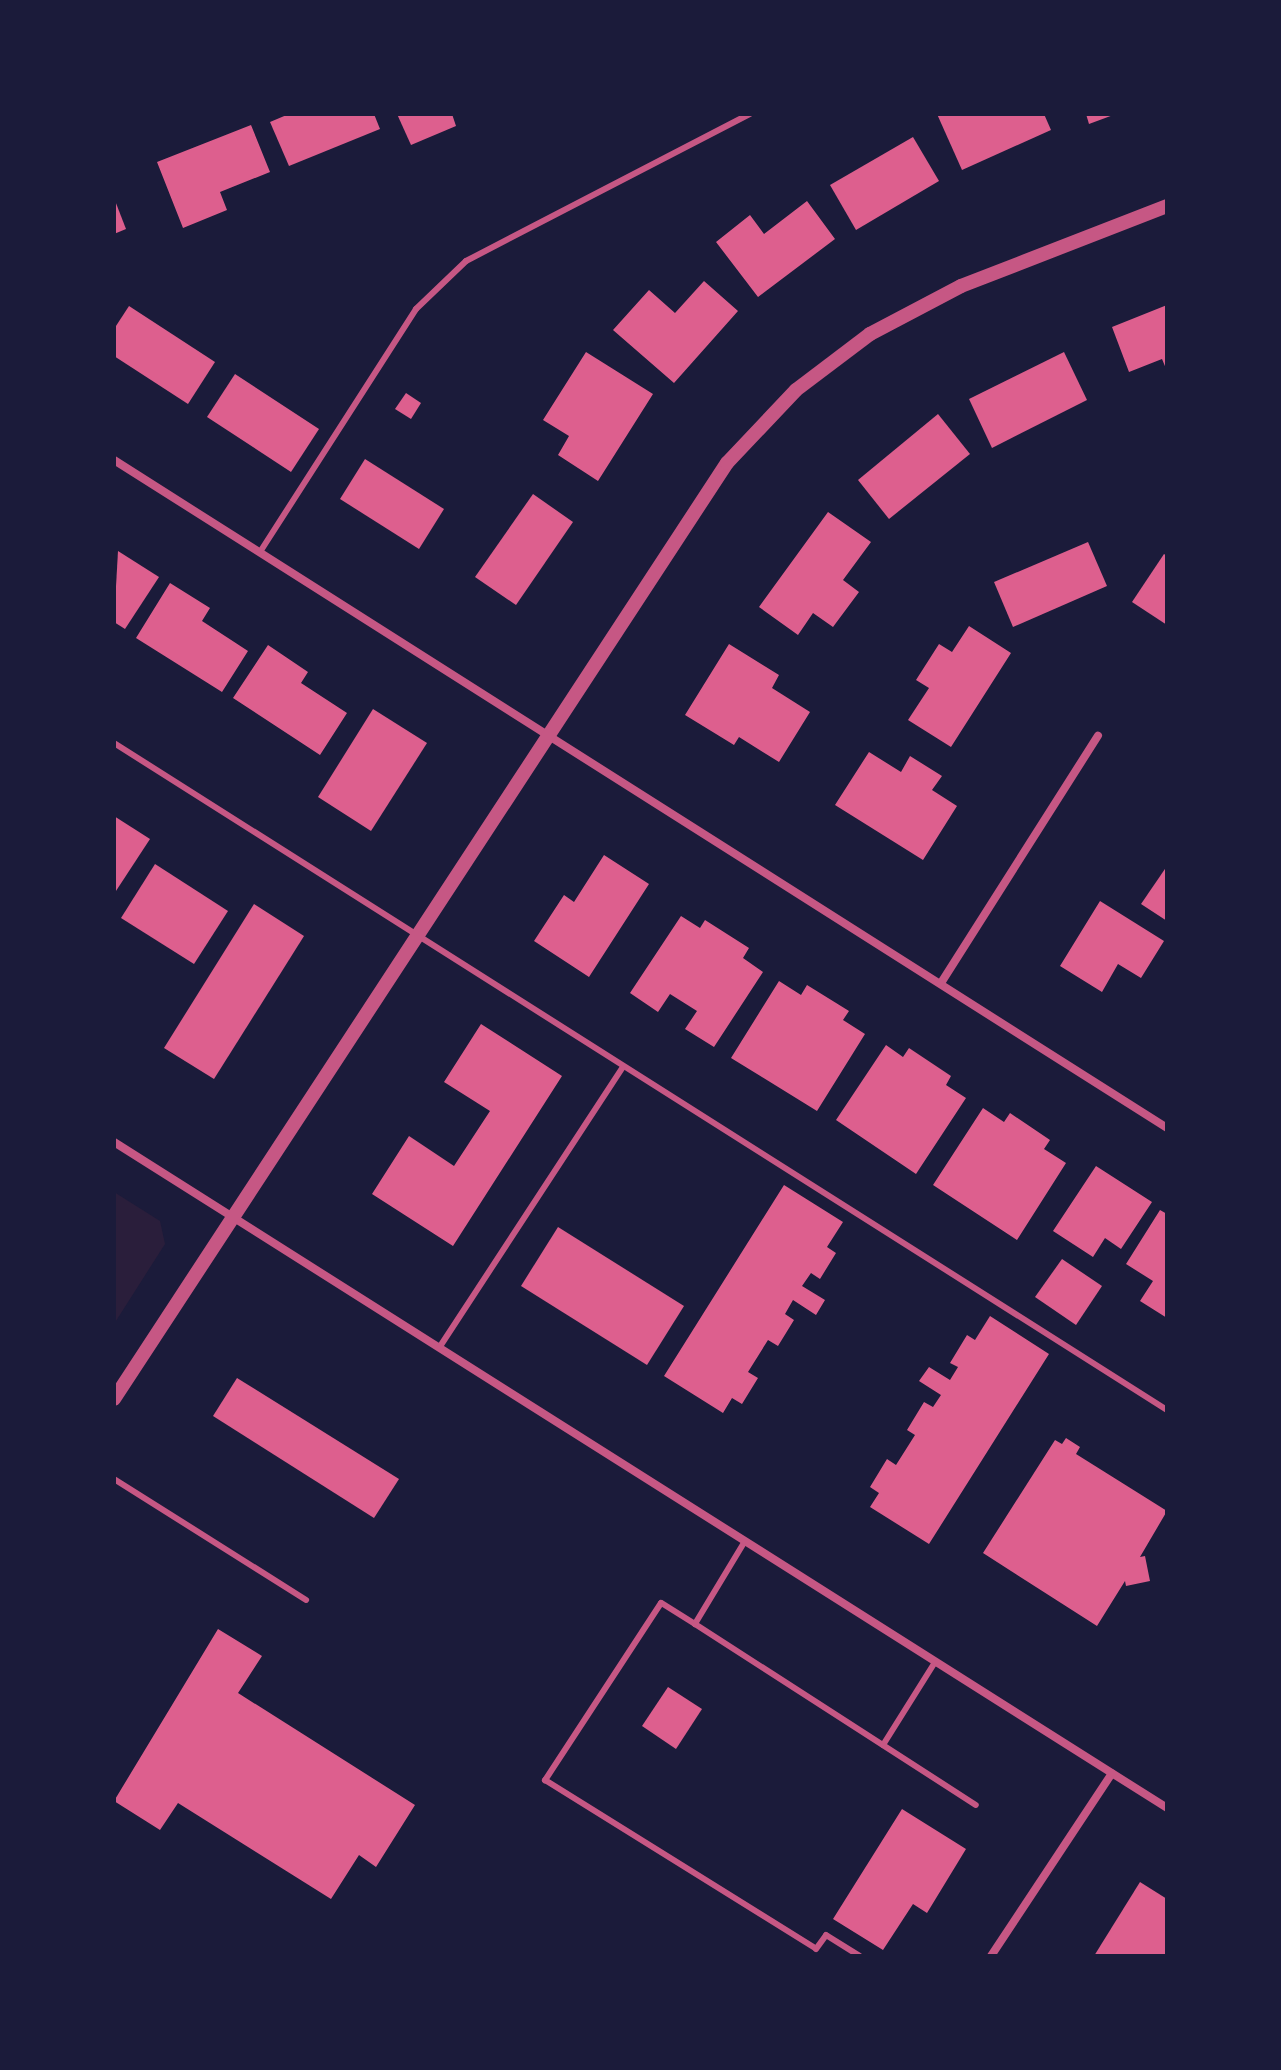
<!DOCTYPE html>
<style>
body{margin:0}
#map{position:relative;width:1281px;height:2070px;overflow:hidden;background:#1b1b3a;font-family:Roboto,sans-serif}
div>[style]{position:absolute}
[style*='--x']{left:calc(var(--x)*1px);top:calc(var(--y)*1px);width:calc(var(--w)*1px);rotate:calc(var(--a)*1deg)}
.green>*{inset:0;background:#2a1e3b}
.building>*{inset:0;background:#dd5f8e}
.service>*{height:6px;margin:-3px;padding:0 3px;transform-origin:3px;border-radius:3px;background:#c65784}
.minor>*{height:8px;margin:-4px;padding:0 4px;transform-origin:4px;border-radius:4px;background:#c65784}
.tertiary>*{height:14px;margin:-7px;padding:0 7px;transform-origin:7px;border-radius:7px;background:#c65784}
span{translate:-50% -50%;white-space:nowrap;text-align:center;line-height:1.15;-webkit-text-stroke:7px #1b1b3a;paint-order:stroke}
.frame{position:absolute;inset:0;border:116px solid #1b1b3a;pointer-events:none}
</style>
<div id="map">
<div class="green">
<i style="clip-path:polygon(114px 1192px,160px 1221px,165px 1244px,114px 1324px)"></i>
</div>
<div class="building">
<i style="clip-path:polygon(289px 114px,374px 114px,380px 129px,289px 166px,270px 122px)"></i>
<i style="clip-path:polygon(397px 114px,452px 114px,456px 126px,411px 145px)"></i>
<i style="clip-path:polygon(937px 114px,1044px 114px,1051px 130px,962px 170px)"></i>
<i style="clip-path:polygon(1086px 114px,1116px 114px,1089px 124px)"></i>
<i style="clip-path:polygon(251px 125px,270px 172px,220px 192px,227px 210px,183px 228px,157px 162px)"></i>
<i style="clip-path:polygon(913px 137px,939px 181px,856px 230px,830px 185px)"></i>
<i style="clip-path:polygon(114px 198px,126px 229px,114px 234px)"></i>
<i style="clip-path:polygon(807px 201px,835px 239px,758px 297px,716px 242px,750px 215px,764px 234px)"></i>
<i style="clip-path:polygon(704px 281px,738px 311px,674px 383px,613px 330px,649px 290px,675px 313px)"></i>
<i style="clip-path:polygon(1167px 305px,1167px 371px,1162px 359px,1129px 372px,1112px 327px)"></i>
<i style="clip-path:polygon(129px 306px,215px 362px,188px 404px,114px 356px,114px 329px)"></i>
<i style="clip-path:polygon(586px 352px,653px 394px,598px 481px,558px 455px,569px 436px,543px 420px)"></i>
<i style="clip-path:polygon(1064px 352px,1087px 400px,992px 448px,969px 399px)"></i>
<i style="clip-path:polygon(235px 374px,319px 429px,291px 472px,207px 417px)"></i>
<i style="clip-path:polygon(406px 393px,421px 403px,411px 419px,395px 409px)"></i>
<i style="clip-path:polygon(938px 414px,970px 454px,889px 519px,858px 480px)"></i>
<i style="clip-path:polygon(365px 459px,444px 509px,419px 549px,340px 499px)"></i>
<i style="clip-path:polygon(533px 494px,573px 522px,516px 605px,475px 577px)"></i>
<i style="clip-path:polygon(828px 512px,871px 542px,843px 580px,859px 592px,833px 627px,813px 613px,798px 635px,759px 607px)"></i>
<i style="clip-path:polygon(1088px 542px,1107px 586px,1013px 627px,994px 582px)"></i>
<i style="clip-path:polygon(118px 551px,159px 577px,125px 629px,114px 622px)"></i>
<i style="clip-path:polygon(1164px 554px,1167px 556px,1167px 625px,1132px 602px)"></i>
<i style="clip-path:polygon(170px 583px,210px 608px,202px 621px,248px 651px,222px 692px,136px 638px)"></i>
<i style="clip-path:polygon(969px 626px,1011px 653px,951px 747px,908px 720px,929px 688px,916px 680px,939px 644px,952px 652px)"></i>
<i style="clip-path:polygon(729px 644px,779px 675px,772px 688px,810px 712px,779px 762px,739px 737px,734px 745px,685px 715px)"></i>
<i style="clip-path:polygon(268px 645px,308px 672px,301px 683px,347px 713px,320px 755px,233px 698px)"></i>
<i style="clip-path:polygon(373px 709px,427px 743px,371px 831px,318px 797px)"></i>
<i style="clip-path:polygon(869px 752px,901px 772px,910px 756px,942px 776px,932px 790px,957px 806px,923px 860px,835px 805px)"></i>
<i style="clip-path:polygon(114px 816px,150px 839px,114px 894px)"></i>
<i style="clip-path:polygon(604px 855px,649px 884px,589px 977px,534px 941px,564px 895px,574px 902px)"></i>
<i style="clip-path:polygon(155px 864px,228px 911px,194px 964px,121px 918px)"></i>
<i style="clip-path:polygon(1167px 866px,1167px 921px,1141px 904px)"></i>
<i style="clip-path:polygon(1100px 901px,1164px 941px,1141px 978px,1118px 964px,1102px 992px,1060px 966px)"></i>
<i style="clip-path:polygon(254px 904px,304px 936px,214px 1079px,164px 1048px)"></i>
<i style="clip-path:polygon(681px 916px,700px 928px,705px 920px,749px 948px,743px 958px,763px 972px,714px 1047px,685px 1029px,697px 1011px,670px 994px,658px 1012px,630px 993px)"></i>
<i style="clip-path:polygon(779px 981px,801px 995px,807px 985px,849px 1011px,843px 1020px,865px 1034px,817px 1111px,731px 1058px)"></i>
<i style="clip-path:polygon(481px 1024px,562px 1076px,453px 1246px,372px 1194px,409px 1136px,454px 1166px,490px 1111px,444px 1082px)"></i>
<i style="clip-path:polygon(886px 1045px,903px 1057px,909px 1048px,951px 1076px,946px 1085px,966px 1098px,916px 1174px,836px 1120px)"></i>
<i style="clip-path:polygon(983px 1108px,1004px 1122px,1010px 1113px,1050px 1140px,1044px 1149px,1066px 1163px,1017px 1240px,933px 1185px)"></i>
<i style="clip-path:polygon(1096px 1166px,1152px 1202px,1121px 1249px,1105px 1238px,1093px 1257px,1053px 1231px)"></i>
<i style="clip-path:polygon(784px 1185px,843px 1222px,827px 1247px,836px 1253px,820px 1279px,811px 1273px,802px 1286px,825px 1300px,816px 1315px,793px 1300px,785px 1314px,794px 1320px,778px 1346px,768px 1340px,748px 1372px,758px 1378px,742px 1404px,732px 1398px,723px 1413px,664px 1376px)"></i>
<i style="clip-path:polygon(1160px 1210px,1167px 1214px,1167px 1318px,1140px 1301px,1153px 1281px,1126px 1264px)"></i>
<i style="clip-path:polygon(558px 1227px,684px 1306px,647px 1365px,521px 1286px)"></i>
<i style="clip-path:polygon(1062px 1259px,1102px 1286px,1076px 1325px,1035px 1297px)"></i>
<i style="clip-path:polygon(990px 1316px,1049px 1354px,929px 1544px,870px 1507px,879px 1493px,870px 1487px,887px 1459px,896px 1465px,915px 1435px,907px 1430px,924px 1402px,933px 1407px,941px 1395px,919px 1381px,929px 1367px,950px 1380px,958px 1367px,950px 1363px,967px 1335px,975px 1340px)"></i>
<i style="clip-path:polygon(237px 1378px,399px 1479px,374px 1518px,213px 1416px)"></i>
<i style="clip-path:polygon(1066px 1438px,1080px 1447px,1076px 1454px,1167px 1511px,1140px 1557px,1145px 1556px,1150px 1581px,1126px 1586px,1125px 1581px,1097px 1626px,983px 1553px,1055px 1440px,1062px 1444px)"></i>
<i style="clip-path:polygon(218px 1629px,262px 1656px,238px 1693px,415px 1805px,376px 1867px,359px 1855px,331px 1899px,178px 1803px,160px 1830px,114px 1801px)"></i>
<i style="clip-path:polygon(668px 1687px,702px 1709px,676px 1749px,642px 1726px)"></i>
<i style="clip-path:polygon(902px 1809px,966px 1849px,927px 1913px,913px 1904px,883px 1950px,833px 1919px)"></i>
<i style="clip-path:polygon(1140px 1882px,1167px 1899px,1167px 1956px,1094px 1956px)"></i>
</div>
<div class="service">
<i style="--x:260;--y:552;--w:289;--a:-57.3"></i>
<i style="--x:416;--y:309;--w:69;--a:-43.8"></i>
<i style="--x:466;--y:261;--w:320;--a:-27.4"></i>
<i style="--x:114;--y:743;--w:1246;--a:32.35"></i>
<i style="--x:439;--y:1348;--w:336;--a:-56.8"></i>
<i style="--x:114;--y:1479;--w:227;--a:32.2"></i>
<i style="--x:745;--y:1541;--w:97;--a:121.1"></i>
<i style="--x:695;--y:1624;--w:40;--a:-148"></i>
<i style="--x:661;--y:1603;--w:212;--a:123.2"></i>
<i style="--x:545;--y:1780;--w:319;--a:31.9"></i>
<i style="--x:816;--y:1949;--w:17;--a:-54"></i>
<i style="--x:826;--y:1935;--w:39;--a:32"></i>
<i style="--x:695;--y:1624;--w:334;--a:32.8"></i>
<i style="--x:883;--y:1745;--w:98;--a:-57.9"></i>
</div>
<div class="minor">
<i style="--x:114;--y:460;--w:1247;--a:32.39"></i>
<i style="--x:941;--y:983;--w:293;--a:-57.6"></i>
<i style="--x:114;--y:1142;--w:1246;--a:32.31"></i>
<i style="--x:991;--y:1956;--w:219;--a:-56.5"></i>
</div>
<div class="tertiary">
<i style="--x:114;--y:1399;--w:1119;--a:-56.78"></i>
<i style="--x:727;--y:463;--w:100;--a:-46.6"></i>
<i style="--x:796;--y:390;--w:93;--a:-37.1"></i>
<i style="--x:870;--y:334;--w:103;--a:-27.8"></i>
<i style="--x:961;--y:286;--w:221;--a:-21.2"></i>
</div>
<div class="frame"></div>
</div>
